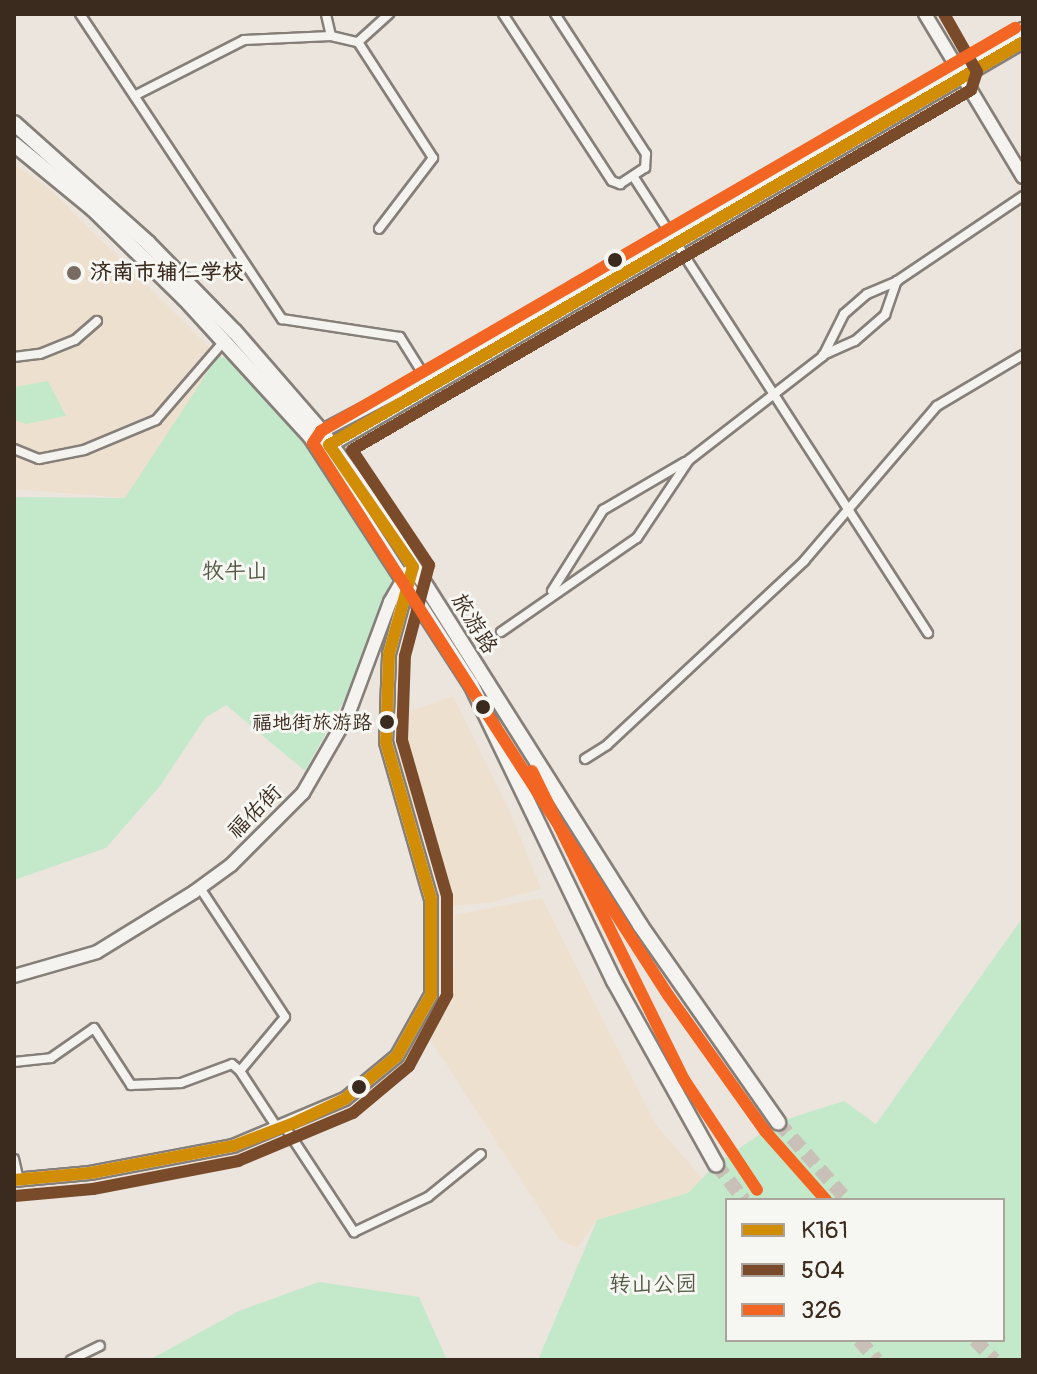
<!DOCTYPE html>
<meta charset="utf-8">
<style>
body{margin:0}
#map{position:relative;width:1037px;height:1374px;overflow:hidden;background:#ece5dd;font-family:Pangolin,"LXGW WenKai TC",sans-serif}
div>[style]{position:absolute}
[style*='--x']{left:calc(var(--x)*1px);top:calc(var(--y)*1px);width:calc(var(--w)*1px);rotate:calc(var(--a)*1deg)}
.built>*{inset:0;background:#eee0cf}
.green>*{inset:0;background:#c3e8ca}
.primary-tunnel>*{height:14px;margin-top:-7px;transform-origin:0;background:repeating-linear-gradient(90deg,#c9c0b7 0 14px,transparent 0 21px)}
.roads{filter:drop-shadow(2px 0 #867f79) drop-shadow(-2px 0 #867f79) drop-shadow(0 2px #867f79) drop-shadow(0 -2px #867f79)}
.street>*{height:8px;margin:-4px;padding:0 4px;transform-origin:4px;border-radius:4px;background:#f4f3f0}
.secondary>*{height:12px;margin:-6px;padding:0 6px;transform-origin:6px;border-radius:6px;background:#f4f3f0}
.primary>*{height:14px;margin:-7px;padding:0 7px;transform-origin:7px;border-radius:7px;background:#f4f3f0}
.bus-1>*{height:12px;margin:-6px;padding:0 6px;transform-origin:6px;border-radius:6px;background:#d18d06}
.bus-2>*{height:12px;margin:-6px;padding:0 6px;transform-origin:6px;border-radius:6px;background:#7a4b2a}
.bus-3>*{height:12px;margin:-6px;padding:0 6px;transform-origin:6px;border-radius:6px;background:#f26522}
.dots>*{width:22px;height:22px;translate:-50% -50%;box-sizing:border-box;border:4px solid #f6f6f2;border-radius:50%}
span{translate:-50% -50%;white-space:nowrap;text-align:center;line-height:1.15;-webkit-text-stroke:6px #f6f6f2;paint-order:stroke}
.bus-label{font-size:20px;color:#3b2a1e}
.right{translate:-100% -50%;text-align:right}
.poi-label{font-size:22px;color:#3b2a1e;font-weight:700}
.left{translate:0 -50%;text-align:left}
.park-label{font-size:22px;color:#545a45}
.street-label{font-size:22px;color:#3b2a1e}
.frame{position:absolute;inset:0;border:16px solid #3b2a1e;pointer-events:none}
.legend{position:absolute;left:725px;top:1198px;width:280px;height:144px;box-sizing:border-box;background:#f6f6f2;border:2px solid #aba49d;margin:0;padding:10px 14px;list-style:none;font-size:24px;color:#3b2a1e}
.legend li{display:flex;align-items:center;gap:16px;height:40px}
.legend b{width:40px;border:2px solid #aba49d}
</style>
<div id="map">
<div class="built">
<i style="clip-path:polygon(14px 164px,51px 190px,218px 356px,125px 498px,14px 489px)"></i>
<i style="clip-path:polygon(453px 696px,511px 814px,541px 889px,488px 903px,448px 906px,399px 762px,399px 715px)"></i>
<i style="clip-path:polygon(542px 898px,656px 1125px,702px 1178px,688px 1193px,597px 1220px,577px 1248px,560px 1240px,428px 1036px,442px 1017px,454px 970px,455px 915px)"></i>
</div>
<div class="green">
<i style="clip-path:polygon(218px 356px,234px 360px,314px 449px,394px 572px,355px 681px,305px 771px,226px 705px,205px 718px,160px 786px,106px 848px,14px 880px,14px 497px,125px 498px)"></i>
<i style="clip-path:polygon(48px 381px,66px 416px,26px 424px,15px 420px,14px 387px)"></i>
<i style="clip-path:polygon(evenodd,1023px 917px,1023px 1360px,538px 1360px,597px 1220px,688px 1193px,716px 1164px,778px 1122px,844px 1101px,876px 1124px,1023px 917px,727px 1200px,1003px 1200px,1003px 1340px,727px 1340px,727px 1200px)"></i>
<i style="clip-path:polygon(319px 1282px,419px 1297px,447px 1360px,149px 1360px,239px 1311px)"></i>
</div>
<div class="primary-tunnel">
<i style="--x:778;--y:1122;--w:104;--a:48.5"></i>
<i style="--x:716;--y:1164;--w:46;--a:52.1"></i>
<i style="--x:859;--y:1340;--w:27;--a:48"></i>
<i style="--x:975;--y:1340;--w:28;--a:46"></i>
</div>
<div class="roads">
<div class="street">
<i style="--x:80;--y:14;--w:366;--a:56.5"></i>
<i style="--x:282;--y:319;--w:119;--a:8.7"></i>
<i style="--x:400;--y:337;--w:47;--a:58"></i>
<i style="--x:503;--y:14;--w:199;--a:56.9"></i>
<i style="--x:612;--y:181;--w:9;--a:21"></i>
<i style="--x:620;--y:184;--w:30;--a:-33"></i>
<i style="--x:645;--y:168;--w:14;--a:-86"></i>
<i style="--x:646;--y:154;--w:167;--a:-123"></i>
<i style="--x:331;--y:36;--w:28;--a:13"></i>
<i style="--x:358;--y:42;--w:138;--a:57.1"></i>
<i style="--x:433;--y:158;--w:89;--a:127.3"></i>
<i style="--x:358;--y:42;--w:42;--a:-42.1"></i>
<i style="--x:136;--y:95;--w:121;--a:-27"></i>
<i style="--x:244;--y:40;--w:87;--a:-2.6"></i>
<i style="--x:331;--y:36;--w:23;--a:-103"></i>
<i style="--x:633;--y:176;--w:544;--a:57.16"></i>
<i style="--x:823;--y:355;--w:35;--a:-24"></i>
<i style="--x:855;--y:341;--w:40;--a:-41"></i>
<i style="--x:885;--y:315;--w:36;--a:-71"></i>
<i style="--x:14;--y:357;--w:26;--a:-7"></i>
<i style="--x:40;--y:354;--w:38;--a:-22"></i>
<i style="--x:75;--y:340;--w:29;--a:-41"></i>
<i style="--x:14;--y:449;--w:27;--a:22"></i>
<i style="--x:39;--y:459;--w:46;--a:-11.3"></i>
<i style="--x:84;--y:450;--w:78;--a:-22.6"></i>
<i style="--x:156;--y:420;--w:106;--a:-49.2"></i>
<i style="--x:552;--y:591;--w:96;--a:-57.8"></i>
<i style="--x:603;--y:510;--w:95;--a:-30.3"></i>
<i style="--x:501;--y:632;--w:165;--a:-34.7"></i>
<i style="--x:637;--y:538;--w:94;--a:-56.3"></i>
<i style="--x:689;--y:460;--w:170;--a:-37.8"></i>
<i style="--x:823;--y:356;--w:47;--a:-63.4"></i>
<i style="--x:844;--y:314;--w:30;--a:-41"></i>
<i style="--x:867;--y:294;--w:33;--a:-23"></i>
<i style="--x:897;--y:281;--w:152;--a:-34"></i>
<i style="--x:585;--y:759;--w:26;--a:-32"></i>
<i style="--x:607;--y:745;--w:270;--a:-43"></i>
<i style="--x:804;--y:561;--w:204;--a:-49.4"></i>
<i style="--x:937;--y:406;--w:100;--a:-30.7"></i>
<i style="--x:200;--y:888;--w:154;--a:56.6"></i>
<i style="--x:285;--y:1017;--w:70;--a:129.8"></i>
<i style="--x:240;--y:1071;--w:69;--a:56.8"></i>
<i style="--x:14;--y:1062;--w:37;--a:-6"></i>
<i style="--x:51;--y:1058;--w:52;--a:-34.9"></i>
<i style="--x:94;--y:1028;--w:68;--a:57"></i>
<i style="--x:131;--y:1085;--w:50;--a:-2.3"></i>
<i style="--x:181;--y:1083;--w:54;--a:-20.4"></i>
<i style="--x:232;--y:1064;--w:11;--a:41"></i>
<i style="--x:285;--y:1127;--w:126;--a:56.7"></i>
<i style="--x:354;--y:1232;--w:82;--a:-25.3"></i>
<i style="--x:428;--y:1197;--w:68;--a:-39.1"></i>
<i style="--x:14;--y:1159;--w:23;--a:77"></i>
<i style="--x:71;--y:1360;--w:32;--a:-26"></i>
</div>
<div class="secondary">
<i style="--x:925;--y:14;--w:190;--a:59"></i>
<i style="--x:315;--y:435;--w:189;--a:-27.8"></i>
<i style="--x:482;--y:347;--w:628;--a:-30.45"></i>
<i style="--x:324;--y:449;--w:809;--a:-30.21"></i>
<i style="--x:14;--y:976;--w:86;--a:-16.1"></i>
<i style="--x:97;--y:952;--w:114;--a:-31.7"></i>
<i style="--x:194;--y:892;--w:46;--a:-36.1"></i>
<i style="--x:231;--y:865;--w:102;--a:-45"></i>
<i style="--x:303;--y:793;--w:90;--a:-60"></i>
<i style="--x:348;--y:715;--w:121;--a:-69.6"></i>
<i style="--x:390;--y:602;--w:34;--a:-60"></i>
<i style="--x:14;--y:1180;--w:76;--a:-5.3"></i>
<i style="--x:90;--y:1173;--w:146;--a:-10.7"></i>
<i style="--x:233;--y:1146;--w:121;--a:-22.8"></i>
<i style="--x:345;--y:1099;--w:67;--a:-39.6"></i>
<i style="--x:397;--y:1056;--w:70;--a:-60.9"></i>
<i style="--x:431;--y:995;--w:96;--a:-90"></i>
<i style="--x:431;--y:899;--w:163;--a:-106"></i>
<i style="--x:386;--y:742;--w:88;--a:-88"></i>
<i style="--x:389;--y:654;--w:77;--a:-74.9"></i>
</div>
<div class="primary">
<i style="--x:14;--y:123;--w:180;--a:41.8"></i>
<i style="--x:148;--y:243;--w:124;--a:45.7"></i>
<i style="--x:235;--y:332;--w:133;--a:49"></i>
<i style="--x:322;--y:432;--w:89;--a:54.2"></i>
<i style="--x:374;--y:504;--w:498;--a:57.7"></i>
<i style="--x:640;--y:925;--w:241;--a:55"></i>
<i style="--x:14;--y:144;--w:102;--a:39.4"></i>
<i style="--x:93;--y:209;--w:129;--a:44.4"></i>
<i style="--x:185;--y:299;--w:187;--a:47.6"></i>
<i style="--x:311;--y:437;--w:294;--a:57.1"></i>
<i style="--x:471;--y:684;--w:330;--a:64.3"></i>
<i style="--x:614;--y:981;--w:210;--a:60.9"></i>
</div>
</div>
<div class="bus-1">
<i style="--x:14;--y:1180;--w:76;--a:-5.3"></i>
<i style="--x:90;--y:1173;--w:146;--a:-10.7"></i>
<i style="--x:233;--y:1146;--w:65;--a:-20.7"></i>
<i style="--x:294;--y:1123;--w:56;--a:-25.2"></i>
<i style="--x:345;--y:1099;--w:67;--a:-39.6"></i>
<i style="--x:397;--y:1056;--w:70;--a:-60.9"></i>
<i style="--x:431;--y:995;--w:96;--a:-90"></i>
<i style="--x:431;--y:899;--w:163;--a:-106"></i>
<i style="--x:386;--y:742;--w:88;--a:-88"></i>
<i style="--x:389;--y:654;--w:90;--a:-74.6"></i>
<i style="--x:413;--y:567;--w:148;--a:-124.5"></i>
<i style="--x:329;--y:445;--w:803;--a:-30.14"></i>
</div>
<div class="bus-2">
<i style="--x:15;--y:1196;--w:78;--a:-5.1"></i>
<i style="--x:93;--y:1189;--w:148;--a:-10.9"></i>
<i style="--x:238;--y:1161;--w:125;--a:-22.7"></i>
<i style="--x:353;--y:1113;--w:73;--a:-40"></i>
<i style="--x:409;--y:1066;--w:81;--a:-61.8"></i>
<i style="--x:447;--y:995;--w:99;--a:-90"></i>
<i style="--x:447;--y:896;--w:162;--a:-106.1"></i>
<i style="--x:402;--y:740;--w:84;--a:-88"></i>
<i style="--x:405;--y:656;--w:94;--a:-75.2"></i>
<i style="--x:429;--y:565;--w:138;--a:-123.8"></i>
<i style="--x:352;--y:450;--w:716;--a:-30.18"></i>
<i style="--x:971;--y:90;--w:19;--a:-72"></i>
<i style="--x:977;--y:72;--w:67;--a:-119.6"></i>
</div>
<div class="bus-3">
<i style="--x:532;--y:771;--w:342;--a:63.8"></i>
<i style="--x:683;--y:1078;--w:134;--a:56.5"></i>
<i style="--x:826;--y:1200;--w:92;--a:-131.5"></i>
<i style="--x:765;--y:1131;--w:167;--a:-125.5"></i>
<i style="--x:668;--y:995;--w:656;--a:-122.75"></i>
<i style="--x:313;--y:443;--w:14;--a:-56"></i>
<i style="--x:321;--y:431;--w:803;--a:-30.14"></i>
</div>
<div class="dots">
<i style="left:615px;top:260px;background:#3b2a1e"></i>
<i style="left:74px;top:273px;background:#796b61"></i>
<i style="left:483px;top:707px;background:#3b2a1e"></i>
<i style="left:387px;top:722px;background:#3b2a1e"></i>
<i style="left:359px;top:1087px;background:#3b2a1e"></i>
</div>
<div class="bus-label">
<span class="right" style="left:372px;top:722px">福地街旅游路</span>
</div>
<div class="poi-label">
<span class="left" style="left:90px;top:273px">济南市辅仁学校</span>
</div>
<div class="park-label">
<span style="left:235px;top:572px">牧牛山</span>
<span style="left:653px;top:1285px">转山公园</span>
</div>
<div class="street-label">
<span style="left:474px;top:624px;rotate:58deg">旅游路</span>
<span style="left:255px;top:812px;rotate:-45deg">福佑街</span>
</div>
<div class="frame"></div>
<ul class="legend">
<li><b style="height:10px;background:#d18d06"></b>K161</li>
<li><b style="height:10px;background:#7a4b2a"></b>504</li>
<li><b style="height:10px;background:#f26522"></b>326</li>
</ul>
</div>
